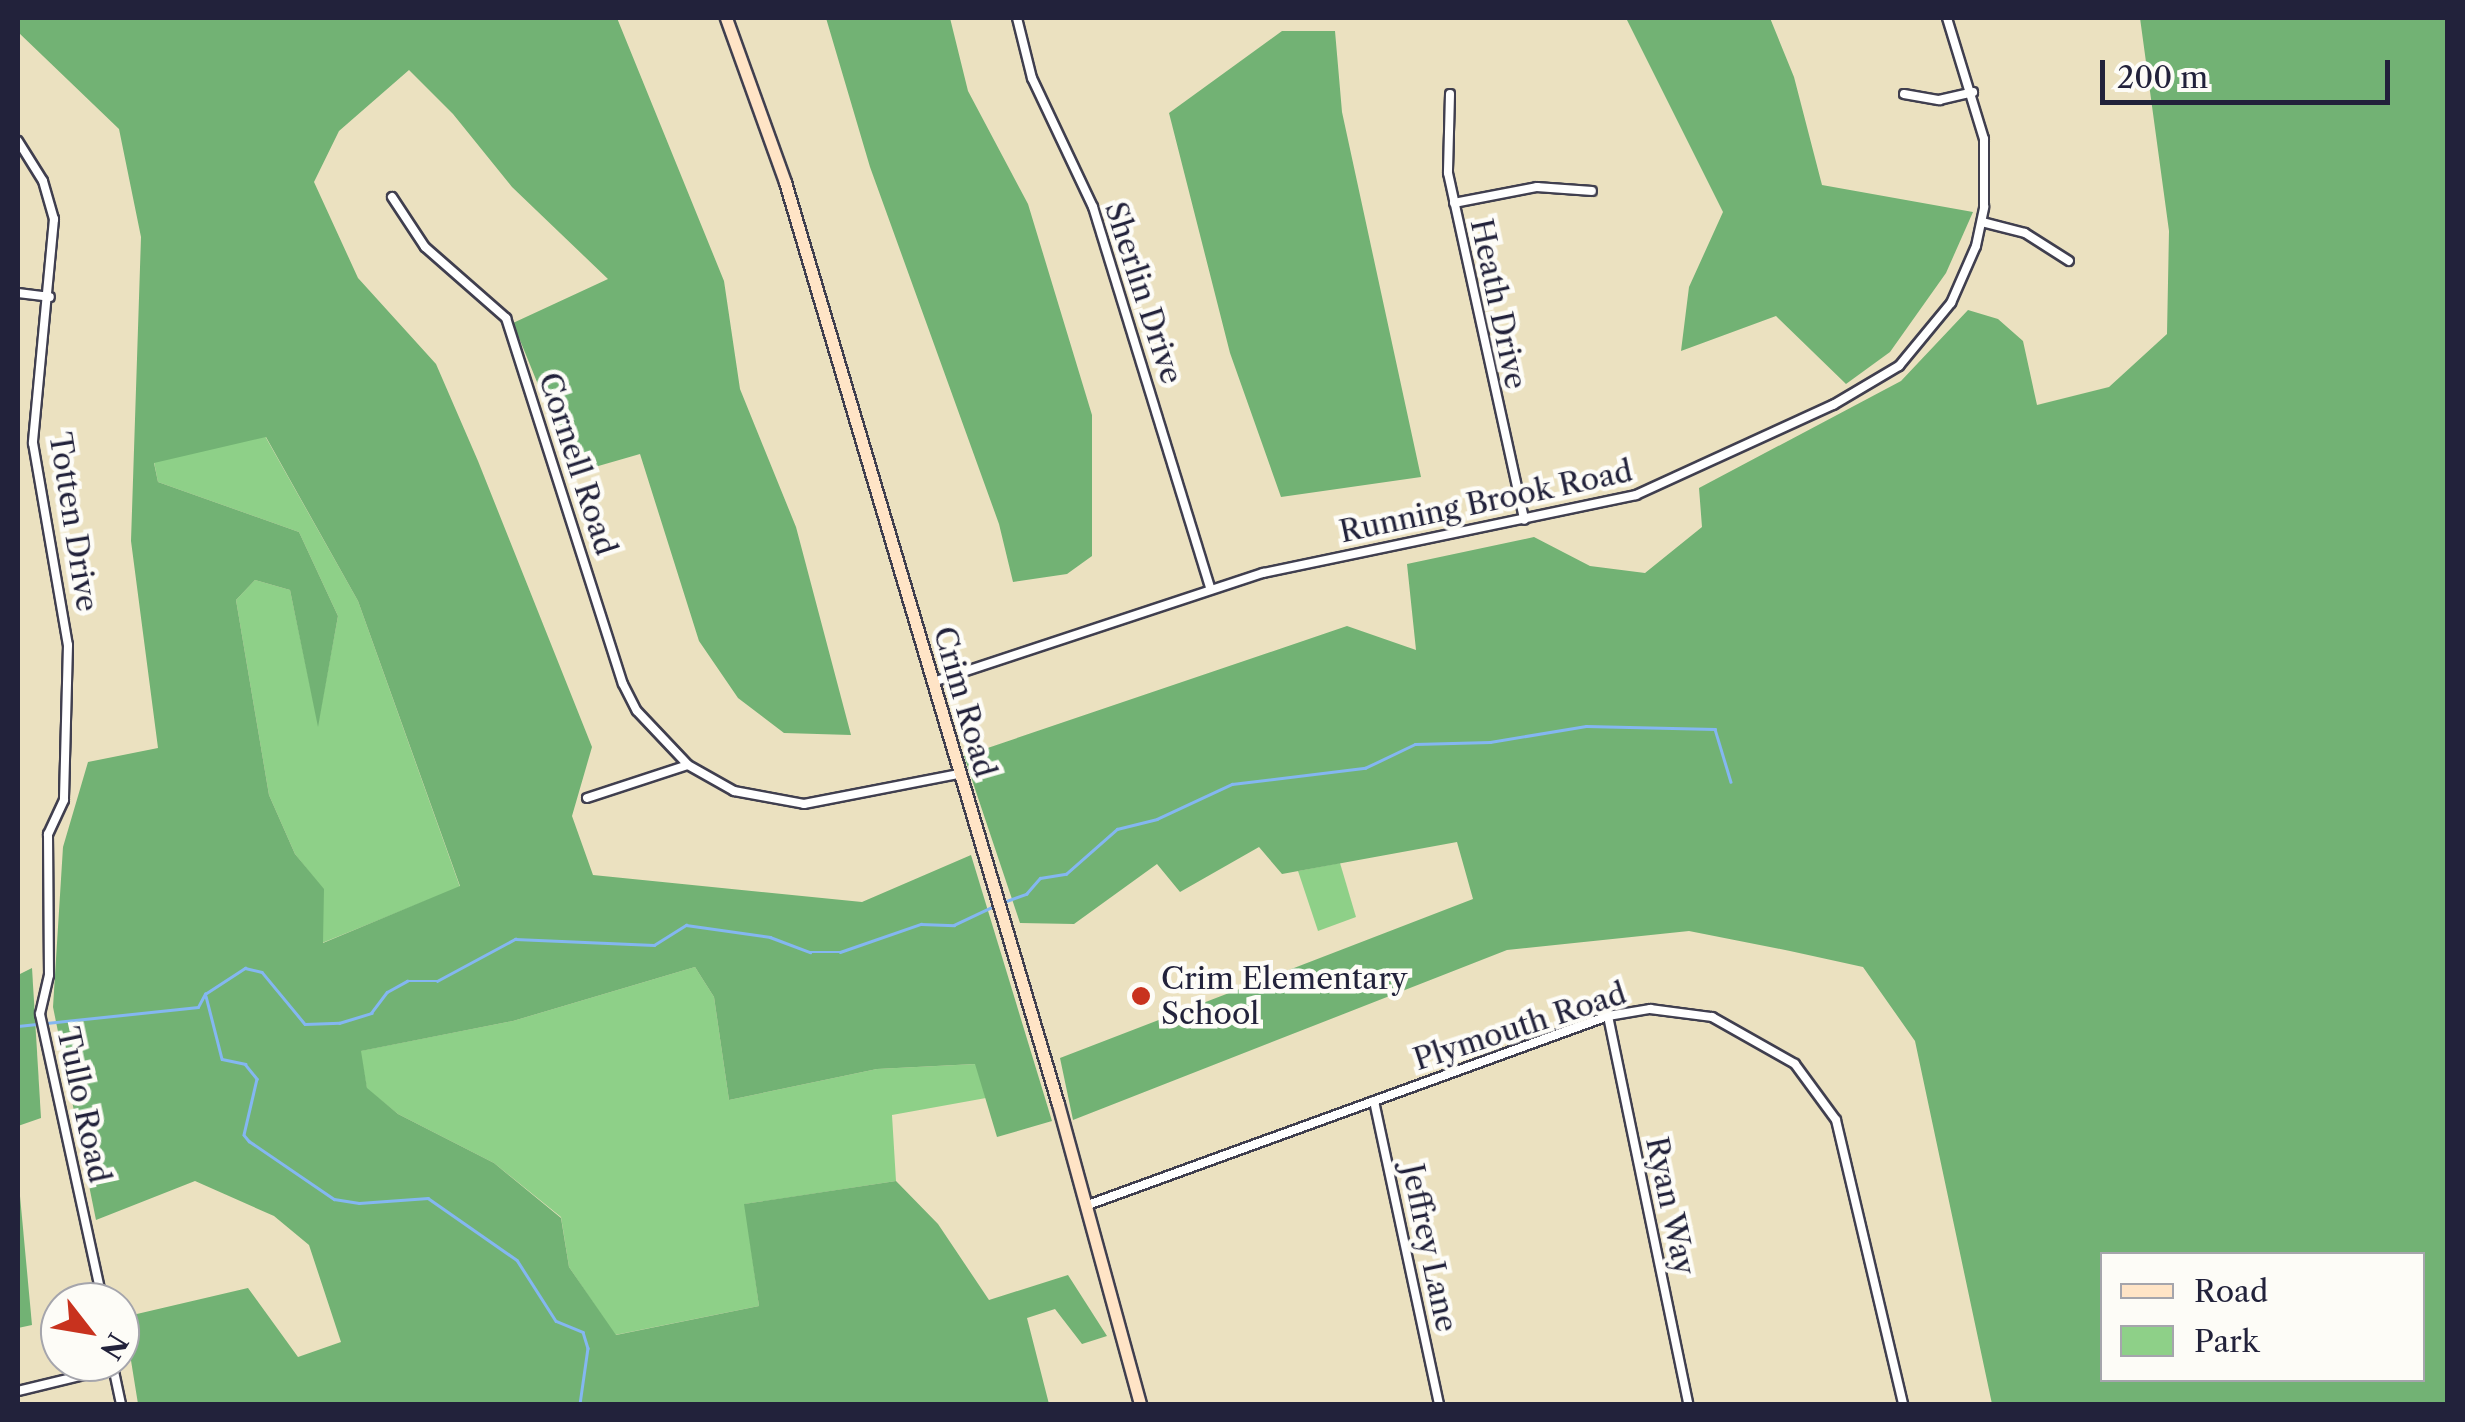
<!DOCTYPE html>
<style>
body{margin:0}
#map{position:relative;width:2465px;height:1422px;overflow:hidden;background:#ebe1c0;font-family:"Libre Caslon Text",serif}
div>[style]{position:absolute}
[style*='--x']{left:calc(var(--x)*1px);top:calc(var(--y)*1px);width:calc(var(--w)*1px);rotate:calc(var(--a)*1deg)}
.green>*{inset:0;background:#8ed088}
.forest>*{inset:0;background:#72b274}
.stream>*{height:2.5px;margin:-1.25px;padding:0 1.25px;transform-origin:1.25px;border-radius:1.25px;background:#84b7f1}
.roads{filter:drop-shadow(2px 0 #403f4f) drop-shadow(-2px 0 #403f4f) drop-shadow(0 2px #403f4f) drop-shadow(0 -2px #403f4f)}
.street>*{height:8px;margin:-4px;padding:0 4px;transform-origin:4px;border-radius:4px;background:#fff}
.secondary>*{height:11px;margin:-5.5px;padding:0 5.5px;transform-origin:5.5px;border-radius:5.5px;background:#ffe4c6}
.dots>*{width:28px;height:28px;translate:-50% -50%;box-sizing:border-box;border:5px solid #fdfcf7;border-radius:50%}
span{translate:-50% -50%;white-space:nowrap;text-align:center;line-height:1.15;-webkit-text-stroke:9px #fdfcf7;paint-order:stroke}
.street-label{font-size:30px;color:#22223b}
.poi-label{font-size:30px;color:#22223b}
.left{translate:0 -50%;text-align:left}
.frame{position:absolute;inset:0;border:20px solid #22223b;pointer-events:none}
.legend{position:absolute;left:2100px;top:1252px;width:325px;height:130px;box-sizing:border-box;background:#fdfcf7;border:2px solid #a5a5ac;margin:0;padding:12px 18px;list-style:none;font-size:30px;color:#22223b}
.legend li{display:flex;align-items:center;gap:20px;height:50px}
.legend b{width:50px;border:2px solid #a5a5ac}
.north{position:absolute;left:40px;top:1282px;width:100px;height:100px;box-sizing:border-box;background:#fdfcf7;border:2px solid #a5a5ac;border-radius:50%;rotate:121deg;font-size:28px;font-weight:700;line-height:40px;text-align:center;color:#22223b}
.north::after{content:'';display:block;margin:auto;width:35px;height:45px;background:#c8321e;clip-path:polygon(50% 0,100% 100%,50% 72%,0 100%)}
.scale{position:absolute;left:2100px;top:60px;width:290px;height:45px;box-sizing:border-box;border:5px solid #22223b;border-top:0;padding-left:12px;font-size:30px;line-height:35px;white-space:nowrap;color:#22223b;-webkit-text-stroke:8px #fdfcf7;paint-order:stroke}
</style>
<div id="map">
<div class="green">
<i style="clip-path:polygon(265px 436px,358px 601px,460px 887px,322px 943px,323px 889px,295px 854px,269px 795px,236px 600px,255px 580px,290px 590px,318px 723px,338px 616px,299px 532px,158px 482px,154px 462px)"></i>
<i style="clip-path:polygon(1340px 863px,1356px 917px,1318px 931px,1298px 871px)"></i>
<i style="clip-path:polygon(695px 967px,714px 997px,729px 1100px,877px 1069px,976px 1064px,986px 1098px,892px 1115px,896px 1181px,745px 1204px,759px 1306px,615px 1335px,569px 1267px,561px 1217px,494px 1163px,398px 1114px,367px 1089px,360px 1051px,513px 1021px)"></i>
</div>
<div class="forest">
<i style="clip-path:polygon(evenodd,18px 18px,617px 18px,724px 281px,740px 389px,796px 527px,851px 735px,784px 733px,738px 698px,699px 641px,640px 454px,574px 473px,513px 323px,608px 279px,512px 187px,453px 114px,409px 70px,339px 131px,314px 182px,358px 278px,436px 364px,478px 461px,592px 747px,572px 816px,593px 875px,862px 902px,971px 855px,1052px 1121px,997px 1137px,975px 1064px,877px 1069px,729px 1100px,714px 997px,695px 967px,513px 1021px,361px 1051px,367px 1088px,398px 1114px,494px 1163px,561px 1218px,569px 1267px,616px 1335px,759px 1306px,744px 1204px,896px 1181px,938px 1224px,989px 1300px,1068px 1275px,1107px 1336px,1082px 1344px,1055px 1309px,1027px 1318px,1049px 1404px,138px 1404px,124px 1317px,248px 1288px,298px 1357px,341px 1342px,309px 1245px,274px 1216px,195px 1181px,96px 1220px,53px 1007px,63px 847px,88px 762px,158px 748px,131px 541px,141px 237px,119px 129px,18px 32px,18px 18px,266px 437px,358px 601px,460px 886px,323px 943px,324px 889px,295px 854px,269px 795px,236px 600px,255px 580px,290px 590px,318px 727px,338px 616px,299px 532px,158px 482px,154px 463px,266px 437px)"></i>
<i style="clip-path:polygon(826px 18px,950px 18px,968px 91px,1028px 204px,1092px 415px,1092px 556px,1067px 574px,1013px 582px,999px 524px,870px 167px)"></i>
<i style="clip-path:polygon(1626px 18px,1770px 18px,1794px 77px,1822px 185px,1973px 212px,1946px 273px,1890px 352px,1846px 384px,1776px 316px,1681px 351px,1689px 287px,1723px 212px)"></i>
<i style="clip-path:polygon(evenodd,2140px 18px,2447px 18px,2447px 1404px,1992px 1404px,1915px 1041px,1863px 967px,1790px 951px,1689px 931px,1507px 950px,1073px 1120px,1060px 1058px,1473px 899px,1457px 842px,1282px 874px,1259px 847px,1180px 892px,1157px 864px,1074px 924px,1020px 923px,964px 756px,1347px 626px,1416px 650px,1407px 564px,1534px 537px,1590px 566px,1645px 573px,1702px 527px,1699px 488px,1901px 381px,1968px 310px,1998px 319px,2023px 341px,2037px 405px,2109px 387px,2167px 334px,2169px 231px,2140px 18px,2422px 1254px,2422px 1380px,2102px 1380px,2102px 1254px,2422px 1254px)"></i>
<i style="clip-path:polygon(1282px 31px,1335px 31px,1342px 112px,1421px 477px,1281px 497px,1230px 353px,1169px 113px)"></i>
<i style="clip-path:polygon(32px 968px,41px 1118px,18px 1126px,18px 975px)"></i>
<i style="clip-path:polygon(20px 1196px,32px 1325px,18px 1328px,18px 1197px)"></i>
</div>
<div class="stream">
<i style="--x:1001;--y:903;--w:27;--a:-20"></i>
<i style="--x:1026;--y:894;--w:21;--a:-49"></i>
<i style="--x:1040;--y:878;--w:26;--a:-9"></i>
<i style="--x:1066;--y:874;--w:68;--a:-41.4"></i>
<i style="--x:1117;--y:829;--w:41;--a:-14"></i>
<i style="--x:1157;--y:819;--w:83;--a:-25"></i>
<i style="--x:1232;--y:784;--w:134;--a:-6.9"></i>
<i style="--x:1365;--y:768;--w:55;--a:-25.6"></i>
<i style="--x:1415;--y:744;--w:75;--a:-1.5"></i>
<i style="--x:1490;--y:742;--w:97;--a:-9.5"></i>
<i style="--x:1586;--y:726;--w:129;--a:1.3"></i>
<i style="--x:1715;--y:729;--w:55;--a:73.2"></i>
<i style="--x:206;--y:996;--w:65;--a:75.7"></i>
<i style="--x:222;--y:1059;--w:24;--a:12"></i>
<i style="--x:245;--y:1064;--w:19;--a:51"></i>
<i style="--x:257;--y:1079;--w:57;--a:103.1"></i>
<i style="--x:244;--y:1135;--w:8;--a:50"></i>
<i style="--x:249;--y:1141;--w:103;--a:34.3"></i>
<i style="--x:334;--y:1199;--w:25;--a:9"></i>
<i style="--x:359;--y:1203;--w:69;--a:-4.1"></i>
<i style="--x:428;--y:1198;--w:108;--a:34.9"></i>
<i style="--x:517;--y:1260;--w:72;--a:57.4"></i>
<i style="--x:556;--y:1321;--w:29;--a:22"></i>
<i style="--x:583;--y:1332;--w:17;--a:73"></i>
<i style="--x:588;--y:1348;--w:57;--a:98.1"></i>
<i style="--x:18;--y:1026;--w:181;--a:-6"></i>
<i style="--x:198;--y:1007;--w:15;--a:-62"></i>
<i style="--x:205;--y:994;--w:48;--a:-33"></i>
<i style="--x:245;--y:968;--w:17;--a:13"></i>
<i style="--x:262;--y:972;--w:67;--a:50.4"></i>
<i style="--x:305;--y:1024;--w:34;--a:-2"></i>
<i style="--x:339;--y:1023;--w:34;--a:-17"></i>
<i style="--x:371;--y:1013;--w:26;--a:-53"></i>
<i style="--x:387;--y:992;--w:23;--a:-29"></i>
<i style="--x:407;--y:981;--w:30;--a:0"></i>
<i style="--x:437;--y:981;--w:89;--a:-28.3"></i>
<i style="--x:515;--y:939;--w:139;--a:2.5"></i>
<i style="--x:654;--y:945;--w:38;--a:-32"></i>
<i style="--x:686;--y:925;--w:85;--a:8.1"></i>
<i style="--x:770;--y:937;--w:43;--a:20.6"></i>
<i style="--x:810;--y:952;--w:30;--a:0"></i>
<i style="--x:840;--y:952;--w:86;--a:-19.1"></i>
<i style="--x:921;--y:924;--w:33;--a:2"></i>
<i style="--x:954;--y:925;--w:44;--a:-25.4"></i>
</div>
<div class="roads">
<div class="street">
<i style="--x:1017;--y:18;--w:62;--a:76"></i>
<i style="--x:1032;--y:78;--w:143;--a:64.7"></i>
<i style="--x:1093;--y:207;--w:399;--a:72.9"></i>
<i style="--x:1450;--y:94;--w:79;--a:91.5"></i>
<i style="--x:1448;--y:173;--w:355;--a:77.6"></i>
<i style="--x:1904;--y:94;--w:36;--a:10"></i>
<i style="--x:1939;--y:100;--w:35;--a:-13"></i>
<i style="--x:18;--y:141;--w:47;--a:58"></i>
<i style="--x:43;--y:181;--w:40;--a:74"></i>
<i style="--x:54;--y:219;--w:225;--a:95.4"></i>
<i style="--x:33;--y:443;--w:205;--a:80.2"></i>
<i style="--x:68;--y:645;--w:155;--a:91.5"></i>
<i style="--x:64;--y:800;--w:38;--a:115"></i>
<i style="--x:48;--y:834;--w:141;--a:89.6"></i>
<i style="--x:49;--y:975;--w:40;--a:103"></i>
<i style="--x:40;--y:1014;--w:295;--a:77.7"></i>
<i style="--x:392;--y:197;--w:60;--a:56.6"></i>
<i style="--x:425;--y:247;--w:108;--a:41.2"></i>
<i style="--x:506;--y:318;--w:384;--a:72.3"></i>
<i style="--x:623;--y:684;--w:30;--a:63"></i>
<i style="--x:637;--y:711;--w:74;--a:46.6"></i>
<i style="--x:1454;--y:203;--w:85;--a:-10.9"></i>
<i style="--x:1537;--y:187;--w:55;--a:4.2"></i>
<i style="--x:1982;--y:222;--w:44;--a:14.3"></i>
<i style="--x:2025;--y:233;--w:52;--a:32.5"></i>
<i style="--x:18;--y:293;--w:32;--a:7"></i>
<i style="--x:933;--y:682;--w:348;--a:-18.3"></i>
<i style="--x:1263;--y:573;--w:381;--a:-11.8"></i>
<i style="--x:1636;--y:495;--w:217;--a:-24.6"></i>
<i style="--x:1833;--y:405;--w:77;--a:-30.6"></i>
<i style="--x:1899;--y:366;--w:82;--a:-50.5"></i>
<i style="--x:1951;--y:303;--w:62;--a:-66.3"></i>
<i style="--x:1976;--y:246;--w:40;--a:-78"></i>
<i style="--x:1984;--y:207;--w:68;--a:-90"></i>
<i style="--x:1984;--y:139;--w:127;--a:-107"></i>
<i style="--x:587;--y:798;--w:106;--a:-18.1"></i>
<i style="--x:688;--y:765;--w:53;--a:29.5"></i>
<i style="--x:734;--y:791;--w:71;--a:10.5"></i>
<i style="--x:804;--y:804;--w:158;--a:-11"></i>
<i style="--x:1608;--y:1016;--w:396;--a:78.3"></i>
<i style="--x:1374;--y:1101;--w:310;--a:77.9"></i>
<i style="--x:1085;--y:1206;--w:556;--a:-19.97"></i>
<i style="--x:1608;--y:1016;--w:43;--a:-9.5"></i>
<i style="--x:1650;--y:1009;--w:63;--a:7.4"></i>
<i style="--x:1712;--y:1017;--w:95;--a:29.5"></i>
<i style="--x:1795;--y:1064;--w:69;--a:53.8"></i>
<i style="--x:1836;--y:1120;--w:292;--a:76.7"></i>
<i style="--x:112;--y:1362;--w:43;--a:77.9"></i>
<i style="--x:18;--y:1391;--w:98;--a:-13.6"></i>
</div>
<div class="secondary">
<i style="--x:726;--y:18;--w:174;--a:70.2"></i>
<i style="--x:785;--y:182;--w:962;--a:73.51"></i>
<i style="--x:1058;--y:1104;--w:311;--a:74.7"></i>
</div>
</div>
<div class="dots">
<i style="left:1141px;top:996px;background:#c8321e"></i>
</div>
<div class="street-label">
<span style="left:1143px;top:293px;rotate:72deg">Sherlin Drive</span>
<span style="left:1498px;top:304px;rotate:78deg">Heath Drive</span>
<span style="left:577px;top:464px;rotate:72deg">Cornell Road</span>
<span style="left:1486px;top:502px;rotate:-12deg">Running Brook Road</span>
<span style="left:73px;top:522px;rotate:81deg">Totten Drive</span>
<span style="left:964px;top:702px;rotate:74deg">Crim Road</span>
<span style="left:1520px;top:1027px;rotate:-18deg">Plymouth Road</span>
<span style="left:83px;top:1105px;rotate:78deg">Tullo Road</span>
<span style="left:1670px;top:1206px;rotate:78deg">Ryan Way</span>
<span style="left:1429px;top:1248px;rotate:78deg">Jeffrey Lane</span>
</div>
<div class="poi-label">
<span class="left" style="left:1161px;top:996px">Crim Elementary<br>School</span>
</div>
<div class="frame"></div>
<ul class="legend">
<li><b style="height:12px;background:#ffe4c6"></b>Road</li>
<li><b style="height:28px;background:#8ed088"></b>Park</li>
</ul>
<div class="north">N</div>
<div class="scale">200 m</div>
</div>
